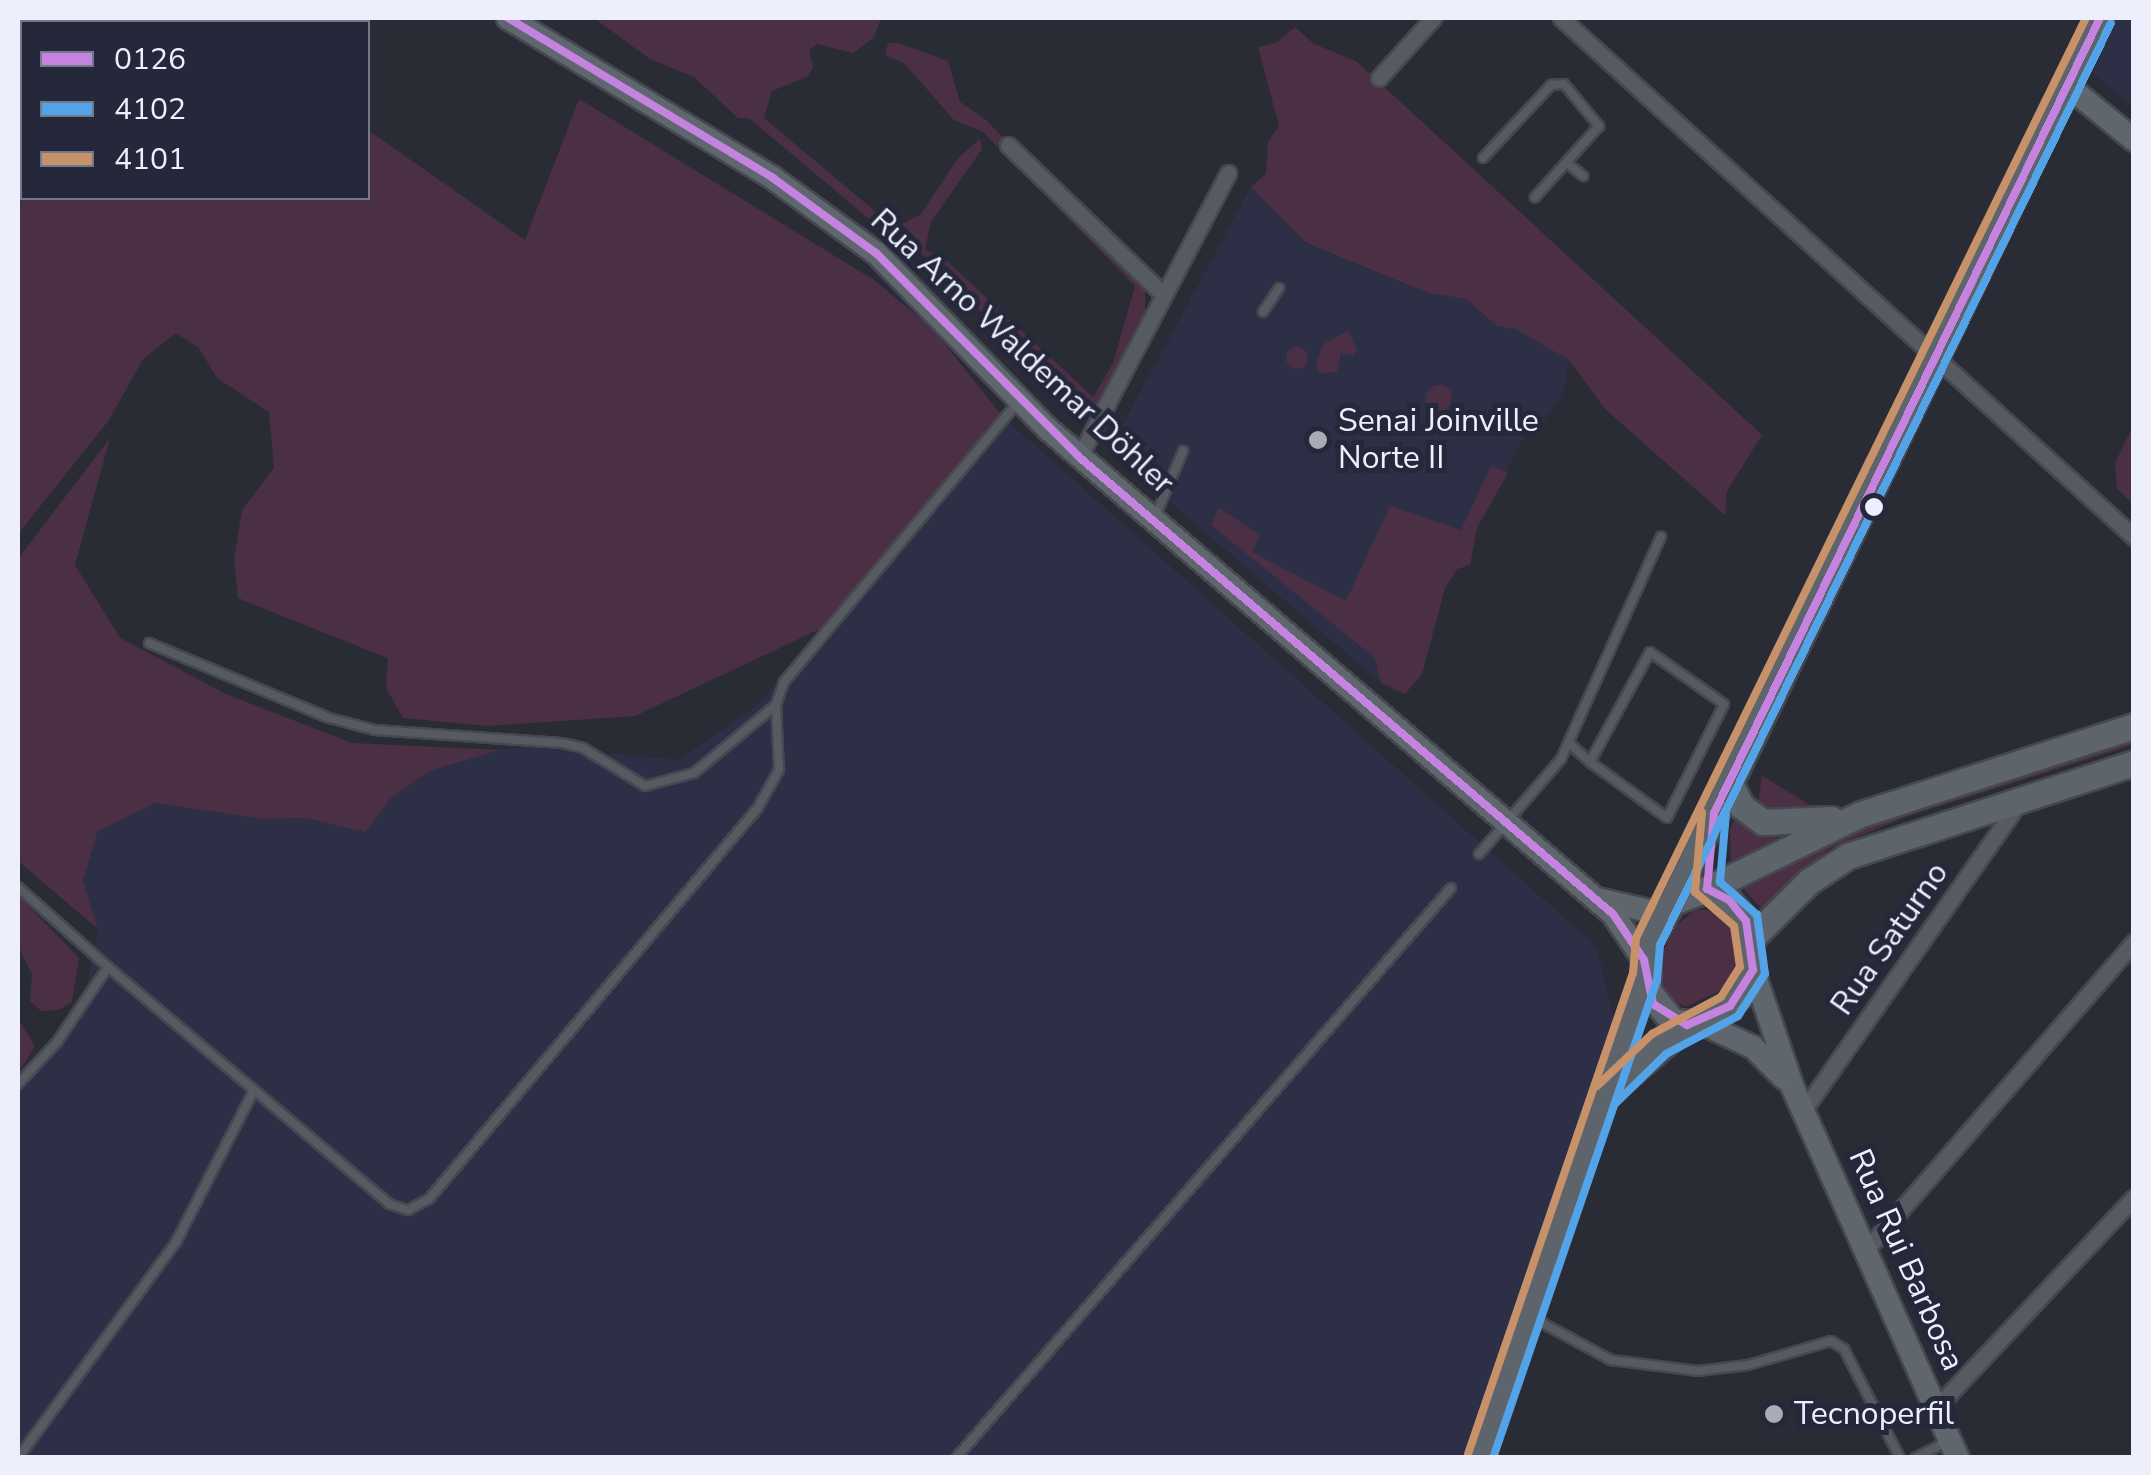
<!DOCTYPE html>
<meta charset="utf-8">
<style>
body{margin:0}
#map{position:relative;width:2151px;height:1475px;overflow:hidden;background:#2a2c35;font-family:"Nunito Sans",sans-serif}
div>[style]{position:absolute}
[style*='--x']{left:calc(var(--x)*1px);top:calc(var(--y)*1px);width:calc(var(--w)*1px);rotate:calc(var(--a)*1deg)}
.built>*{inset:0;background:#2c2f45}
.green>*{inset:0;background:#4b2f45}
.round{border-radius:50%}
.roads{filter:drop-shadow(2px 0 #464850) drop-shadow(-2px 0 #464850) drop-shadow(0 2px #464850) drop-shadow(0 -2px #464850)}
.service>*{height:8px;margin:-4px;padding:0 4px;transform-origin:4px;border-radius:4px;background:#555b61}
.minor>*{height:15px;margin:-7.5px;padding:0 7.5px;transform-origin:7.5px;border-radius:7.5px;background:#555b61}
.secondary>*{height:22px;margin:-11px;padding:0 11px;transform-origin:11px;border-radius:11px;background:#5f666e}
.primary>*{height:25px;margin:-12.5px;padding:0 12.5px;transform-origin:12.5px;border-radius:12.5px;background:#5d646c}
.bus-1>*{height:8px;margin:-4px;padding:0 4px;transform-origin:4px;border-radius:4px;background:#c483df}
.bus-2>*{height:8px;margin:-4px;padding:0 4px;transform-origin:4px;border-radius:4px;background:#53a3e8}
.bus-3>*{height:8px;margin:-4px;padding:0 4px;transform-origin:4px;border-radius:4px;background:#c7916a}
.dots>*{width:28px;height:28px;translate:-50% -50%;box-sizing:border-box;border:5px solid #25283a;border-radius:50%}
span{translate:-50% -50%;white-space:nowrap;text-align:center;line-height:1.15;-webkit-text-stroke:10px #25283a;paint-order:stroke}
.street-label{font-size:32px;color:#edeffc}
.poi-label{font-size:32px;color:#edeffc}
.left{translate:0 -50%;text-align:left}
.frame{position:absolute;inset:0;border:20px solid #edeffc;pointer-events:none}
.legend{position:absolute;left:20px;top:20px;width:350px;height:180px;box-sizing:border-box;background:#25283a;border:2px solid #757888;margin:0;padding:12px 18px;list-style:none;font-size:30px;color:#edeffc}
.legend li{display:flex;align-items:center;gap:20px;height:50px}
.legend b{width:50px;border:2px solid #757888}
</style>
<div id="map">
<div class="built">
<i style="clip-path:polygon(2116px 18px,2133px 18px,2133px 107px,2093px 73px)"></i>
<i style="clip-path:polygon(1251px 187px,1306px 244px,1428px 293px,1466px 299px,1497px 326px,1516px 328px,1569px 360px,1564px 391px,1544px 421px,1527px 431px,1477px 528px,1470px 565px,1457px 569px,1445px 588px,1422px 674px,1405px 694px,1381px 683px,1109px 450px)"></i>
<i style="clip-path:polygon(1002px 416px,1597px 947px,1614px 1019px,1463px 1457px,18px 1458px,18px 1094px,80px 1022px,98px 929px,83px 881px,98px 831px,156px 803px,263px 819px,306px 818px,364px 831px,390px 799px,429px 771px,500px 750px,534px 746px,679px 760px,757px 705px)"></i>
</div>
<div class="green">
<i style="clip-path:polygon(158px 18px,367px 18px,154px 22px)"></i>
<i style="clip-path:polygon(594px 18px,881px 18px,874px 37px,853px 53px,817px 44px,809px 50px,813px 68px,807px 77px,772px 91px,764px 118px,895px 228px,921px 214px,958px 158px,980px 139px,982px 149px,931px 222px,925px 249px,949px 263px,1093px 397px,1113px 363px,1135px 286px,983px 132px,954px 120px,904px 63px,885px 55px,888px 43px,898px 43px,948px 61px,960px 102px,986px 120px,1145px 282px,1145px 315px,1095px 415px,902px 239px,881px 229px,750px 119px,738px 118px,694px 77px,650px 59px)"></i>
<i style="clip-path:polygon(1295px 27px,1314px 44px,1356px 61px,1762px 435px,1727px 491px,1725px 515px,1605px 409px,1569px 360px,1516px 329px,1497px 326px,1466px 299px,1428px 293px,1306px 243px,1251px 187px,1266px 174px,1268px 142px,1279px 126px,1258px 47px,1276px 43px)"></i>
<i style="clip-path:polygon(579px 99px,874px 280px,932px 328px,1002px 416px,824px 627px,635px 716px,487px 726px,403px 718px,386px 688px,388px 658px,238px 598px,234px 559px,242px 510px,274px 468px,269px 412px,217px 378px,199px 348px,176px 333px,143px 359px,109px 420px,18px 534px,18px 205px,23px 198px,368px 198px,368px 130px,525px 240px)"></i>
<i style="clip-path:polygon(1348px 331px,1357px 350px,1353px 356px,1341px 353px,1337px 372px,1320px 373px,1316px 365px,1323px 344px)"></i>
<i class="round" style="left:1286px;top:347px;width:22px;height:22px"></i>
<i class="round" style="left:1426px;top:385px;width:26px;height:26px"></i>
<i style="clip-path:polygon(2133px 426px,2133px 504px,2117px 489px,2115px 463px)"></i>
<i style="clip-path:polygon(110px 438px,75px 565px,120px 638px,226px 694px,352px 743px,500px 750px,429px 771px,390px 799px,365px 832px,306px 818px,263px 819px,156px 803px,98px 831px,83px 881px,98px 929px,18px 861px,18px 559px)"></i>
<i style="clip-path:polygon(1491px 466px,1508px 473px,1477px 528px,1470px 565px,1457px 569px,1445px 588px,1422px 674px,1405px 694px,1381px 683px,1375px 658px,1211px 525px,1219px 508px,1260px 535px,1252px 552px,1346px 601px,1390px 506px,1461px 530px)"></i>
<i style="clip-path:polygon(2133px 738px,2133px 745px,1905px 817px,1829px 849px,1763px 910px,1737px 882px,1841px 834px)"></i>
<i style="clip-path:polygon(1762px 776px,1815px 808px,1776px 818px,1758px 804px)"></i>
<i style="clip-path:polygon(1737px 816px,1777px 838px,1811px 831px,1731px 868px,1730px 829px)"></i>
<i style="clip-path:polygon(18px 895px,79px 958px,72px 1002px,58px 1010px,41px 1011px,30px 1001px,32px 974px,18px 947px)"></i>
<i style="clip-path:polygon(1694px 910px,1708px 910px,1731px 924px,1739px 957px,1724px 989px,1685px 1007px,1662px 992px,1660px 959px,1673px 929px)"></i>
<i style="clip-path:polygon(18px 1019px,35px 1046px,18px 1073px)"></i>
</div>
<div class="roads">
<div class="service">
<i style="--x:143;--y:22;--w:6;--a:-45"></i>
<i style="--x:1483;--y:158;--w:100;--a:-47"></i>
<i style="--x:1551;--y:85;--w:13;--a:-4"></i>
<i style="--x:1564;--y:84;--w:55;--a:50.2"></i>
<i style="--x:1599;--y:126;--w:96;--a:132"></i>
<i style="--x:1567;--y:163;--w:21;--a:39"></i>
<i style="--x:18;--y:192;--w:8;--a:-60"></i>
<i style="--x:1263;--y:312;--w:29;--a:-56"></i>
<i style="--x:1155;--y:517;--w:72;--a:-67"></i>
<i style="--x:149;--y:643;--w:195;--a:22.6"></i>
<i style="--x:329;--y:718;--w:48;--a:14.6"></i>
<i style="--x:375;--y:730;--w:187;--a:4"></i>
<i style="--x:562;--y:743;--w:22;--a:13"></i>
<i style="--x:583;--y:748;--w:73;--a:31.5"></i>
<i style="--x:645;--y:786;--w:51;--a:-14.9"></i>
<i style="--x:694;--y:773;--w:107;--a:-39.7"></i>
<i style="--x:1570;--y:744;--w:27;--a:42"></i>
<i style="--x:1590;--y:762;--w:95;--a:36"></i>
<i style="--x:1667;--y:818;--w:127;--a:-63.4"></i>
<i style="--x:1724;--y:704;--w:90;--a:-144.9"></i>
<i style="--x:1650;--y:652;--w:125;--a:118.6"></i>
<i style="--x:1479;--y:854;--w:125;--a:-49.2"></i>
<i style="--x:1561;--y:759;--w:244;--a:-65.8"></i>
<i style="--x:18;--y:887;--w:120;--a:41.6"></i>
<i style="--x:18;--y:1084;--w:57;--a:-47.1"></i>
<i style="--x:57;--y:1042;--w:91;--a:-55.8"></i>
<i style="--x:108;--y:967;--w:368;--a:40.1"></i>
<i style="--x:389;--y:1204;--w:20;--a:18"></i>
<i style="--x:408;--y:1210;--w:24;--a:-28"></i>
<i style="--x:429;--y:1199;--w:510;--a:-49.94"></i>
<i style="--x:757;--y:809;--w:45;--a:-60.6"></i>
<i style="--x:779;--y:770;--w:65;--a:-92.6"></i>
<i style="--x:776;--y:705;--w:24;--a:-71"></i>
<i style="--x:784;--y:682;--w:366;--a:-50.1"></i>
<i style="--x:1533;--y:1318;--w:89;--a:28.3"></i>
<i style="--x:1611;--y:1360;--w:88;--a:7.2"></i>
<i style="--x:1698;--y:1371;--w:50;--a:-6.8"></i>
<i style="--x:1748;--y:1365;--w:86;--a:-16.1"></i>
<i style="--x:1831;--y:1341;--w:15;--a:32"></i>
<i style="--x:1844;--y:1349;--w:123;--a:62.8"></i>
<i style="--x:18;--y:1458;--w:268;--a:-53.8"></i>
<i style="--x:176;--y:1242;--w:171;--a:-62.8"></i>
<i style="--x:956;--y:1458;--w:755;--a:-49.03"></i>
<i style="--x:1915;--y:1458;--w:36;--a:-27"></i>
</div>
<div class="minor">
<i style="--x:1561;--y:18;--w:773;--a:42.17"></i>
<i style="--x:1379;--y:78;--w:81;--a:-48"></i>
<i style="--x:1008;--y:145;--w:216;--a:43.9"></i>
<i style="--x:1079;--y:457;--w:321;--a:-62.3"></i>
<i style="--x:1803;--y:1111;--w:376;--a:-55"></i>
<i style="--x:1866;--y:1250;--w:408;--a:-49"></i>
<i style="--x:1936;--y:1408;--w:289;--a:-46.8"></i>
</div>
<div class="secondary">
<i style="--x:508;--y:18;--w:310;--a:31.1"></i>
<i style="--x:773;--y:178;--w:127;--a:36.1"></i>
<i style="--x:876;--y:253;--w:246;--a:45.7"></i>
<i style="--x:1048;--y:429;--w:745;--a:40.64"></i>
<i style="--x:1613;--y:914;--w:55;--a:56"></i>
<i style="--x:2069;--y:87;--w:84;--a:39.2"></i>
<i style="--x:1597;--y:899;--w:67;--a:13"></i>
<i style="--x:1753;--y:970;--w:125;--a:71.3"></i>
<i style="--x:1793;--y:1088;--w:405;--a:66"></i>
<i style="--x:1701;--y:1023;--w:57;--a:24.8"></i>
<i style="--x:1753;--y:1047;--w:44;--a:45"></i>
</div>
<div class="primary">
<i style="--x:1729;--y:781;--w:28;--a:64"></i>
<i style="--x:1741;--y:806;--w:27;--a:36"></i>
<i style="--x:1763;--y:822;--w:68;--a:-2.5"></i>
<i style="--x:1707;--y:889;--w:171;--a:-26"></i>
<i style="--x:1861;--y:814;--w:287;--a:-17.9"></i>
<i style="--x:1707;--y:889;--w:25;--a:27"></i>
<i style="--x:1729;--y:900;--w:27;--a:51"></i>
<i style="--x:1746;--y:921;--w:49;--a:81.9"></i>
<i style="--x:1753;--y:970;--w:27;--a:117"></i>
<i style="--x:1741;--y:994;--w:32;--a:139"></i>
<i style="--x:1717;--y:1015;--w:18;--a:153"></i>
<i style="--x:1701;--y:1023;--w:28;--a:-178"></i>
<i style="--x:1673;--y:1022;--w:40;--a:-129"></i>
<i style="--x:1648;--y:991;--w:49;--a:-90"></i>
<i style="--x:1648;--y:942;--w:47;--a:-59"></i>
<i style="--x:1672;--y:902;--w:37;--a:-20"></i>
<i style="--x:1672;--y:902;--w:982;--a:-64.17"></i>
<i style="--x:1753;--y:937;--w:78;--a:-45"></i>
<i style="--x:1808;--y:882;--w:48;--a:-33"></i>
<i style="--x:1848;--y:856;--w:301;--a:-18"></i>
<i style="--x:1613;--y:1088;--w:97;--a:-40.4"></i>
<i style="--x:1480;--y:1458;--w:509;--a:-71.1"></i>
</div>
</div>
<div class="bus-1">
<i style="--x:508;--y:18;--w:310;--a:31.1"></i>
<i style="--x:773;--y:178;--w:127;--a:36.1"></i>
<i style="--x:876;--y:253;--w:288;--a:45.1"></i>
<i style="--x:1079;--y:457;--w:703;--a:40.56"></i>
<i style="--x:1613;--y:914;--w:55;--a:56"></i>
<i style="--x:1644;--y:960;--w:45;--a:78.4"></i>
<i style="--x:1653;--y:1004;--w:40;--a:32"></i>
<i style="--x:1687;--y:1025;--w:47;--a:-23.8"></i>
<i style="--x:1730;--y:1006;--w:43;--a:-57.4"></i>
<i style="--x:1753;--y:970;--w:49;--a:-98.1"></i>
<i style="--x:1746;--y:921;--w:27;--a:-129"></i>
<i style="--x:1729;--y:900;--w:25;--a:-153"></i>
<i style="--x:1707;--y:889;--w:76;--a:-84.7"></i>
<i style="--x:1714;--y:813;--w:884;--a:-64.1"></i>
</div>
<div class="bus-2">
<i style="--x:1615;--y:1104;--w:71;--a:-44.4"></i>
<i style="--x:1666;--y:1054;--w:81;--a:-27.8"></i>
<i style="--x:1738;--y:1016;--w:50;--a:-57.3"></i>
<i style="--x:1765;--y:974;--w:60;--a:-97.7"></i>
<i style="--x:1757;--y:915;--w:50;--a:-138.3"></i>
<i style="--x:1720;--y:882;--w:68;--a:-85"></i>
<i style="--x:1493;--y:1458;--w:505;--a:-71.06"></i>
<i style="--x:1657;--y:980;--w:35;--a:-85"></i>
<i style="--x:1660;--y:945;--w:1026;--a:-63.93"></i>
</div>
<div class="bus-3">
<i style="--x:1597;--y:1086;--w:76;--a:-43.4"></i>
<i style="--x:1652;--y:1034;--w:78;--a:-28.2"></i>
<i style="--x:1721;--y:997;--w:36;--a:-58"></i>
<i style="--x:1740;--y:967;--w:41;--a:-98.3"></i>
<i style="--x:1734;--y:926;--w:52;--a:-138.9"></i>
<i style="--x:1695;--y:892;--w:80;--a:-85"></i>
<i style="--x:1468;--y:1454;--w:509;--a:-71.07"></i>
<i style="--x:1633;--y:973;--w:35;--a:-85"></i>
<i style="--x:1636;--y:938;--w:1024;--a:-63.94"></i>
</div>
<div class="dots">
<i style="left:1318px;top:440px;background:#a9abb6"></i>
<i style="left:1874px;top:507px;background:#edeffc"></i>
<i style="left:1774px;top:1414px;background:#a9abb6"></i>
</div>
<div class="street-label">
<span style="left:1022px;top:352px;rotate:43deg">Rua Arno Waldemar Döhler</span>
<span style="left:1890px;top:939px;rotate:-55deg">Rua Saturno</span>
<span style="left:1906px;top:1260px;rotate:66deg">Rua Rui Barbosa</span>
</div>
<div class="poi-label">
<span class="left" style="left:1338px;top:440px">Senai Joinville<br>Norte II</span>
<span class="left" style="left:1794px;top:1414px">Tecnoperfil</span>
</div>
<div class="frame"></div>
<ul class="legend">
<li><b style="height:12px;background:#c483df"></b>0126</li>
<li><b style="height:12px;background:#53a3e8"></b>4102</li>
<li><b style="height:12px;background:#c7916a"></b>4101</li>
</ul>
</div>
